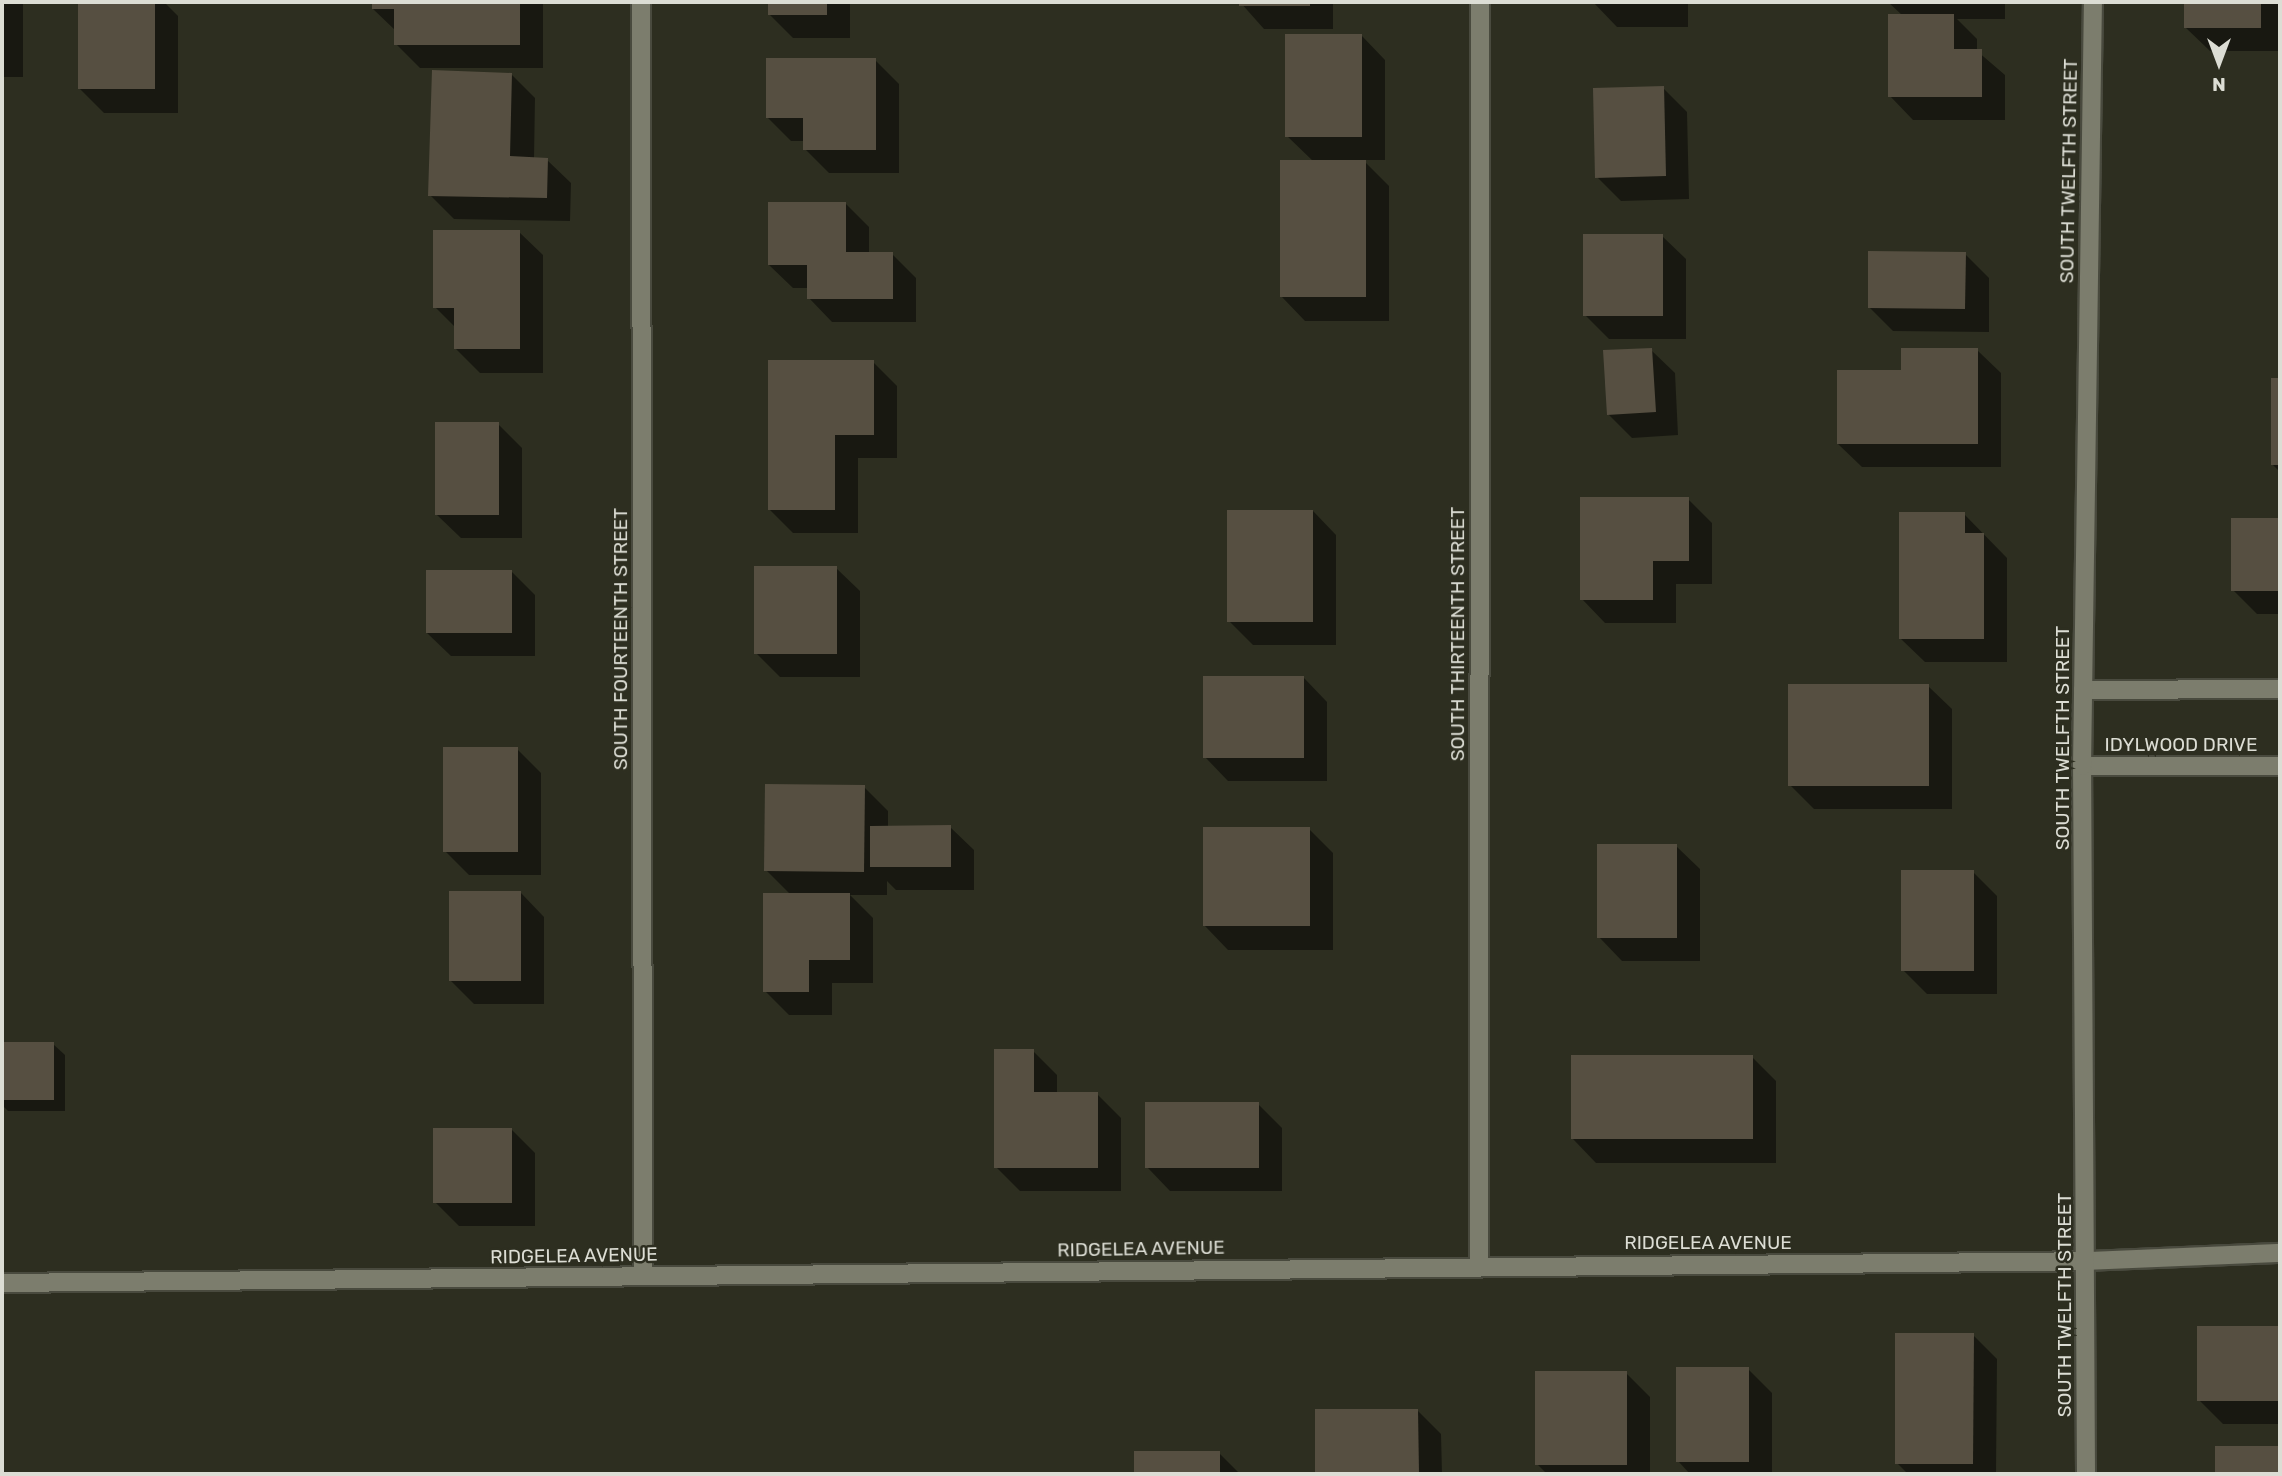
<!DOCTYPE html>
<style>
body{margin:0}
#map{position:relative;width:2282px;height:1476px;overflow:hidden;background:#2d2e20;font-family:Rubik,sans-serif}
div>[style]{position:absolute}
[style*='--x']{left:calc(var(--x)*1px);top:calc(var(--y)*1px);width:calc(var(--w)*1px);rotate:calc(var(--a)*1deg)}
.shadow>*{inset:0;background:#0007}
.building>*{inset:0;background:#564f41}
.roads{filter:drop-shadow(2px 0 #494a3e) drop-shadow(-2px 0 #494a3e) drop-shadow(0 2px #494a3e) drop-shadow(0 -2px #494a3e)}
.minor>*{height:18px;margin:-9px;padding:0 9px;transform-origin:9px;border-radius:9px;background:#7c7d6d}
span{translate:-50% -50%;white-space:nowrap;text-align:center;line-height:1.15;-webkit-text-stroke:5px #2d2e20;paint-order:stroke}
.street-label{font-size:19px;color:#dcddd4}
.frame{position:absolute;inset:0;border:4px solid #dcddd4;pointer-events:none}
.north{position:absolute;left:2184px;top:28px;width:70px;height:70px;-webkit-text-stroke:5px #2d2e20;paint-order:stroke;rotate:180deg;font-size:19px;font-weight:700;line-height:28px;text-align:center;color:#dcddd4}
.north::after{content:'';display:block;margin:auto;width:24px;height:32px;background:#dcddd4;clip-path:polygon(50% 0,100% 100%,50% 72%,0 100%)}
</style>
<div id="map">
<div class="shadow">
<i style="clip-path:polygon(2px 2px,23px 2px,23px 77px,2px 77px)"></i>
<i style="clip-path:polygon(80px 2px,164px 2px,178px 16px,178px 113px,104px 113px,80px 89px)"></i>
<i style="clip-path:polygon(373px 2px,543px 2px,543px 68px,420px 68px,396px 44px,396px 31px,373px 9px)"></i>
<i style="clip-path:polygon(769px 2px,850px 2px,850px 38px,793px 38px,769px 14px)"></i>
<i style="clip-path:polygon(1240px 2px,1333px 2px,1333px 29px,1264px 29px)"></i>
<i style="clip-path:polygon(1593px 2px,1688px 2px,1688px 27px,1617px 27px)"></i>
<i style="clip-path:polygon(1888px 2px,2005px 2px,2005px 19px,1957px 19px,1977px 39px,1977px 51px,2005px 75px,2005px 120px,1913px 120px,1890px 96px,1902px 15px)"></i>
<i style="clip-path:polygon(2186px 2px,2280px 2px,2280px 51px,2210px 51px,2186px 28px)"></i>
<i style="clip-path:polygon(1362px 36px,1385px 60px,1385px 160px,1363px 160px,1389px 186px,1389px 321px,1305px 321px,1282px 297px,1314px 162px,1287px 136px)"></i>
<i style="clip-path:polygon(875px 60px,899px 84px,899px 173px,829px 173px,805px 149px,805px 141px,791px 141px,767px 117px)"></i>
<i style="clip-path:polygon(512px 75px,535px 98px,534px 159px,547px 160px,571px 183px,570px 221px,454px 219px,430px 195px)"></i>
<i style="clip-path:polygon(1663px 88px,1687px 112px,1689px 199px,1621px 201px,1597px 177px)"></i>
<i style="clip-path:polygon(845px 203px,869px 227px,869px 254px,892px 254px,916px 278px,916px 322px,832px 322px,809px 298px,809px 288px,793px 288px,769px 265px)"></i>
<i style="clip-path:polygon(519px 232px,543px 255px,543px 373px,480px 373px,456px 349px,456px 328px,435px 307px)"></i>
<i style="clip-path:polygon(1662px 236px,1686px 259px,1686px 339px,1609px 339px,1585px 315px)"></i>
<i style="clip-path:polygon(1965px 254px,1989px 278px,1989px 332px,1893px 331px,1869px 307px)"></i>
<i style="clip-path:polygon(1651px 350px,1675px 373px,1678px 435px,1632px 438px,1608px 414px)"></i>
<i style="clip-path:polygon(1977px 350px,2001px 373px,2001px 467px,1862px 467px,1838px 444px,1903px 372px)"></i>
<i style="clip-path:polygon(873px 362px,897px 386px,897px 458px,858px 458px,858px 533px,793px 533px,769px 509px)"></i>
<i style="clip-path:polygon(2272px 379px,2280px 379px,2280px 472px,2272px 464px)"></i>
<i style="clip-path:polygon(498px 424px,522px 448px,522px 538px,461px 538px,437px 515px)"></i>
<i style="clip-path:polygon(1688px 499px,1712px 523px,1712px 584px,1676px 584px,1676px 623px,1605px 623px,1582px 599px)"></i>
<i style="clip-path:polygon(1313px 511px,1336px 535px,1336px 645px,1253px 645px,1229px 621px)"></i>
<i style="clip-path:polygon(1964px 514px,2007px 558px,2007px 662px,1925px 662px,1901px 639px)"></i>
<i style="clip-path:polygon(2233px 520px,2280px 520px,2280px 614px,2257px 614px,2233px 590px)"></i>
<i style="clip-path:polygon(836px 568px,860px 591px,860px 677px,780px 677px,756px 653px)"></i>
<i style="clip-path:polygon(512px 572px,535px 595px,535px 656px,451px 656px,427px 633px)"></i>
<i style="clip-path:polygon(1304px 678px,1327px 702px,1327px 781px,1228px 781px,1205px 757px)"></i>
<i style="clip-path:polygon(1928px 686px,1952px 709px,1952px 809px,1814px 809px,1790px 785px)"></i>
<i style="clip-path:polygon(517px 749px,541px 773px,541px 875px,469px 875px,445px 851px)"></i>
<i style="clip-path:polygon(864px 787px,888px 811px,888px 827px,950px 827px,974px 850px,974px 890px,896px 890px,887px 881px,887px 895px,850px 895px,873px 918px,873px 983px,832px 983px,832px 1015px,789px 1015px,765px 991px,790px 894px,766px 870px)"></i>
<i style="clip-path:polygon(1309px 829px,1333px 853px,1333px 950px,1228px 950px,1205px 926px)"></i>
<i style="clip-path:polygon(1676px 846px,1700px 869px,1700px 961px,1622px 961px,1599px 937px)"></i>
<i style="clip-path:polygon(1973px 872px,1997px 896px,1997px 994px,1927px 994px,1903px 970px)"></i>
<i style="clip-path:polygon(521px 893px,544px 917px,544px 1004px,474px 1004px,450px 980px)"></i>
<i style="clip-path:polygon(2px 1044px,53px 1044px,65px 1055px,65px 1111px,8px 1111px,2px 1105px)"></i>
<i style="clip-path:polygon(1033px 1051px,1057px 1075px,1057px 1094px,1097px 1094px,1121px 1118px,1121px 1191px,1020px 1191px,996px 1167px)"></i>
<i style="clip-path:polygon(1752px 1057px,1776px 1081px,1776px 1163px,1596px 1163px,1573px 1139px)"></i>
<i style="clip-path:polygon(1258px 1104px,1282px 1128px,1282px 1191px,1170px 1191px,1147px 1167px)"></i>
<i style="clip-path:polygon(512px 1130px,535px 1153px,535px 1226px,459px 1226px,435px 1202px)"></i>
<i style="clip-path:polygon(2199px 1328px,2280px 1328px,2280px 1424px,2223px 1424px,2199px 1400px)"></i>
<i style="clip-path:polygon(1973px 1335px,1997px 1359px,1996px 1474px,1908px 1474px,1897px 1463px)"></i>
<i style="clip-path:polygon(1748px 1369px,1772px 1393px,1772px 1474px,1690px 1474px,1678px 1461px)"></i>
<i style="clip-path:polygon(1626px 1373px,1650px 1397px,1650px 1474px,1547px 1474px,1537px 1464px)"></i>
<i style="clip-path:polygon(1417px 1410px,1441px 1434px,1442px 1474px,1317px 1474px,1317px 1411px)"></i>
<i style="clip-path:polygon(1136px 1453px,1219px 1453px,1240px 1474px,1136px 1474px)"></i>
</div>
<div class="building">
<i style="clip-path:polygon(78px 2px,155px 2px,155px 89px,78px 89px)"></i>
<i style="clip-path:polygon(372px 2px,520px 2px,520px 45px,394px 45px,394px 9px,372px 9px)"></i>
<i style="clip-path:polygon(768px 2px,827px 2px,827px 15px,768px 15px)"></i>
<i style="clip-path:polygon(1239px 2px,1310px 2px,1310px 6px,1239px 6px)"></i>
<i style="clip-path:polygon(2184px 2px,2261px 2px,2261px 28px,2184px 28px)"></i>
<i style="clip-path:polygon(1888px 14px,1954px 14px,1954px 49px,1982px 49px,1982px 97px,1888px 97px)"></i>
<i style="clip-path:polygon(1285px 34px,1362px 34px,1362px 137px,1285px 137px)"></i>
<i style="clip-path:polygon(766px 58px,876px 58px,876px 150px,803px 150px,803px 118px,766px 118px)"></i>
<i style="clip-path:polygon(432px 70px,512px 73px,510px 156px,548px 158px,547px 198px,428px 196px)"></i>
<i style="clip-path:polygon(1664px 86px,1666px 176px,1595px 178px,1593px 88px)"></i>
<i style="clip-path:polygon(1280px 160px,1366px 160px,1366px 297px,1280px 297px)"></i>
<i style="clip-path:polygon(768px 202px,846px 202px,846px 252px,893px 252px,893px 299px,807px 299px,807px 265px,768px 265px)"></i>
<i style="clip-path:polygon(433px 230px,520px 230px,520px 349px,454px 349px,454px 308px,433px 308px)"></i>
<i style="clip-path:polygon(1583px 234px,1663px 234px,1663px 316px,1583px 316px)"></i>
<i style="clip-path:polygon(1868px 251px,1966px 252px,1965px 309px,1868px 308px)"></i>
<i style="clip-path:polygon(1652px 348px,1656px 412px,1607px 415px,1603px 350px)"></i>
<i style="clip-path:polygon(1901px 348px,1978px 348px,1978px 444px,1837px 444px,1837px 370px,1901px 370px)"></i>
<i style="clip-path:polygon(768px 360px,874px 360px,874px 435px,835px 435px,835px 510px,768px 510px)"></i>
<i style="clip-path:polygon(2271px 378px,2280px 378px,2280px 465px,2271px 465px)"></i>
<i style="clip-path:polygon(435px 422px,499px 422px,499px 515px,435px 515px)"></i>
<i style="clip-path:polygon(1580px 497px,1689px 497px,1689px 561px,1653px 561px,1653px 600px,1580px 600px)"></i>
<i style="clip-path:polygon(1227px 510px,1313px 510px,1313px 622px,1227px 622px)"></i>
<i style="clip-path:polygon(1899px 512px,1965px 512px,1965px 533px,1984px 533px,1984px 639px,1899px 639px)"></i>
<i style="clip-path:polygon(2231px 518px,2280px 518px,2280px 591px,2231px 591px)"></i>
<i style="clip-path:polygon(754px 566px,837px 566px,837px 654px,754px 654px)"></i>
<i style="clip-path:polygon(426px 570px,512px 570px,512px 633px,426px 633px)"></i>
<i style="clip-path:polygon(1203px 676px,1304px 676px,1304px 758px,1203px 758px)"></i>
<i style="clip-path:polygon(1788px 684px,1929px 684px,1929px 786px,1788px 786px)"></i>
<i style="clip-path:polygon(443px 747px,518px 747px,518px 852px,443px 852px)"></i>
<i style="clip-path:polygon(765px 784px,865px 785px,864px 872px,764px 871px)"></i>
<i style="clip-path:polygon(951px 825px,951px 867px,870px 867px,870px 826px)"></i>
<i style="clip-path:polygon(1203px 827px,1310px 827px,1310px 926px,1203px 926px)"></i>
<i style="clip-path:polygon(1597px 844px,1677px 844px,1677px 938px,1597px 938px)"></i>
<i style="clip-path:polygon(1901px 870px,1974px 870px,1974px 971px,1901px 971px)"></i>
<i style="clip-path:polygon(449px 891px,521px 891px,521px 981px,449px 981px)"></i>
<i style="clip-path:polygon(763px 893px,850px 893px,850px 960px,809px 960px,809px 992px,763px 992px)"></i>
<i style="clip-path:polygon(2px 1042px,54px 1042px,54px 1100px,2px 1100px)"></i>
<i style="clip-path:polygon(994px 1049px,1034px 1049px,1034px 1092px,1098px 1092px,1098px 1168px,994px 1168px)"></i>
<i style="clip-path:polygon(1571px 1055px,1753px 1055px,1753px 1139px,1571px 1139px)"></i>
<i style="clip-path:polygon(1145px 1102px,1259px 1102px,1259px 1168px,1145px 1168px)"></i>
<i style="clip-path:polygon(433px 1128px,512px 1128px,512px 1203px,433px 1203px)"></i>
<i style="clip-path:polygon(2197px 1326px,2280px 1326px,2280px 1401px,2197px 1401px)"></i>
<i style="clip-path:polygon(1895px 1333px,1974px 1333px,1973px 1464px,1895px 1464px)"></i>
<i style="clip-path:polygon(1676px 1367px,1749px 1367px,1749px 1462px,1676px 1462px)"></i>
<i style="clip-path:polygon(1535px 1371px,1627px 1371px,1627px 1465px,1535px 1465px)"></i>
<i style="clip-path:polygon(1315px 1409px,1418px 1409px,1419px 1474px,1315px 1474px)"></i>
<i style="clip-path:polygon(2215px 1446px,2280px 1446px,2280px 1474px,2215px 1474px)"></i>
<i style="clip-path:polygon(1134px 1451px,1220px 1451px,1220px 1474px,1134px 1474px)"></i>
</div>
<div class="roads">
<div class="minor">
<i style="--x:641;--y:2;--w:1274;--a:89.91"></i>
<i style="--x:2083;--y:690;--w:197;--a:-0.3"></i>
<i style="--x:2082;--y:766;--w:198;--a:0"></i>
<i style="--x:1479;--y:1266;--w:1264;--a:-89.95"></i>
<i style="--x:2;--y:1283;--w:2085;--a:-0.6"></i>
<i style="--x:2087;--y:1261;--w:193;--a:-2.4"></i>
<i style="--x:2086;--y:1474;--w:708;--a:-90.32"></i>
<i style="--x:2082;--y:766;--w:764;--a:-89.18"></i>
</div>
</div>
<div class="street-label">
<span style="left:2069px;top:171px;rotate:-89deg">SOUTH TWELFTH STREET</span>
<span style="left:1458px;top:634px;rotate:-90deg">SOUTH THIRTEENTH STREET</span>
<span style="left:621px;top:639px;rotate:-90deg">SOUTH FOURTEENTH STREET</span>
<span style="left:2063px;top:738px;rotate:-90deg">SOUTH TWELFTH STREET</span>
<span style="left:2181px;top:745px">IDYLWOOD DRIVE</span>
<span style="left:1708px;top:1243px">RIDGELEA AVENUE</span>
<span style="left:1141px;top:1249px;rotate:-1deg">RIDGELEA AVENUE</span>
<span style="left:574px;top:1256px;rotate:-1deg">RIDGELEA AVENUE</span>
<span style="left:2065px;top:1305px;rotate:-90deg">SOUTH TWELFTH STREET</span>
</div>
<div class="frame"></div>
<div class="north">N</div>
</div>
